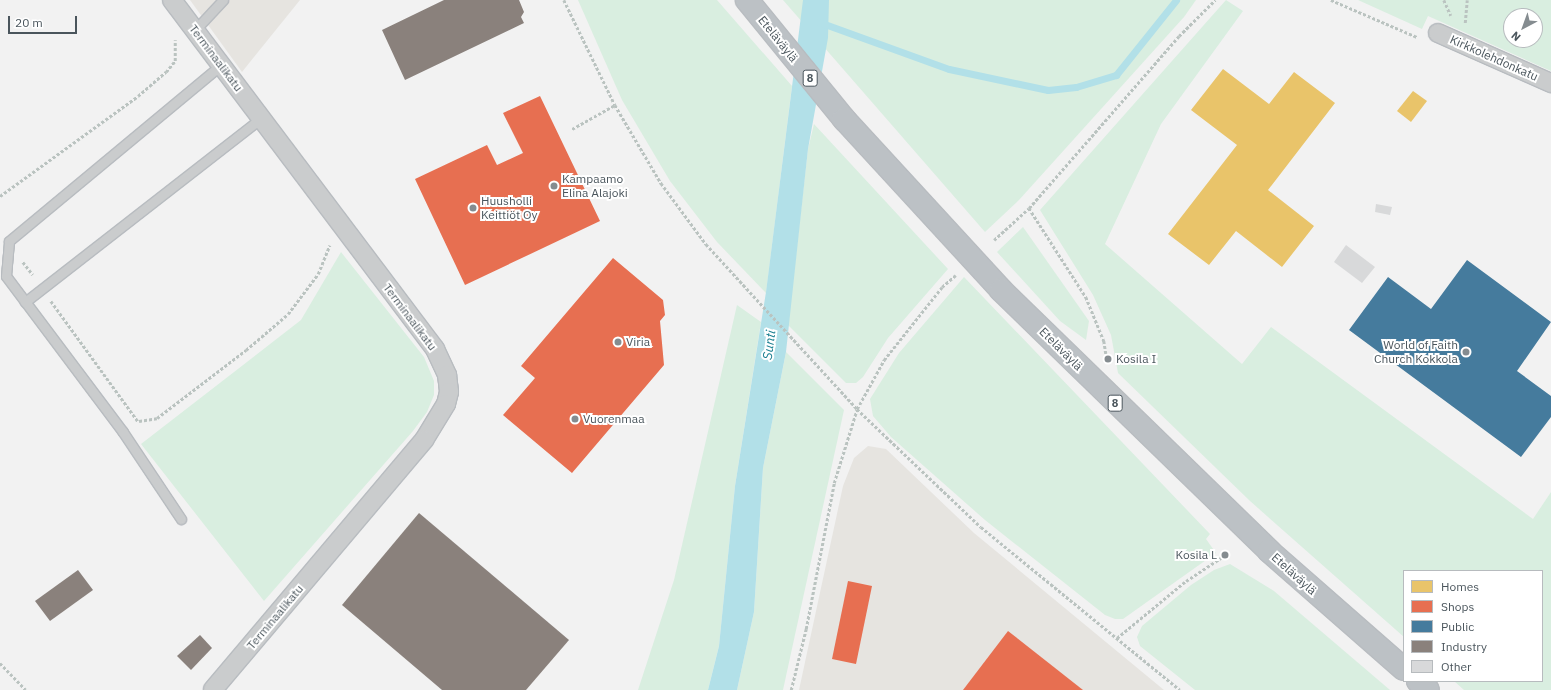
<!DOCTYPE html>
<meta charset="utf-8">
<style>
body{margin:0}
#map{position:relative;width:1551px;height:690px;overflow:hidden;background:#f2f2f2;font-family:"IBM Plex Sans",sans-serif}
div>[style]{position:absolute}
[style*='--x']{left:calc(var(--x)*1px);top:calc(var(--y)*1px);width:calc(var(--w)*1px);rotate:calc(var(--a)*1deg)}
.commercial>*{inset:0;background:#e6e4e0}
.green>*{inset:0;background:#d9eee0}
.water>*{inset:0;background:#b2e0e8}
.homes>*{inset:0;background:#e9c46a}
.shops>*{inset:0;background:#e76f51}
.public>*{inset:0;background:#457b9d}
.industry>*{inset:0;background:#8a817c}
.stream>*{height:7px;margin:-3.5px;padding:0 3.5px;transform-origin:3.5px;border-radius:3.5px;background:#b2e0e8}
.building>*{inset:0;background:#d8d9da}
.path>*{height:2.5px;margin-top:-1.25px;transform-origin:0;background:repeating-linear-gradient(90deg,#bac3c0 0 3px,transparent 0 5px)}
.roads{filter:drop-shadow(1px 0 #b8bcc0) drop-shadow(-1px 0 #b8bcc0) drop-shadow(0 1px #b8bcc0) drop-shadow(0 -1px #b8bcc0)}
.lane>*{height:9px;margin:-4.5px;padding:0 4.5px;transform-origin:4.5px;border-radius:4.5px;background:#cacccd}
.street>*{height:18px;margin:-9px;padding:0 9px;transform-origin:9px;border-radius:9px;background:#cacccd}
.highway>*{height:22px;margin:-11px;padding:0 11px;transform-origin:11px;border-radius:11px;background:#bcc1c5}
.dots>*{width:11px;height:11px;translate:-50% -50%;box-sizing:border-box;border:2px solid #fff;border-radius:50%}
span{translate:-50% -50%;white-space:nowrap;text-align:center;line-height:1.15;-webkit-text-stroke:4px #fff;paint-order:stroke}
.shield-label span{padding:1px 3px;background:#fff;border:1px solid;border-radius:3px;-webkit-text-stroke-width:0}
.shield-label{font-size:11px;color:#4a555c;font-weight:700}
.street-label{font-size:12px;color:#4a555c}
.poi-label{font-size:12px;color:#4a555c}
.left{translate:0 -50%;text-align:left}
.right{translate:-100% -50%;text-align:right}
.water-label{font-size:13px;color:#1a7f90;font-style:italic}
.legend{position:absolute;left:1403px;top:570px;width:140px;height:112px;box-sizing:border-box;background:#fff;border:1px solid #b7bbbe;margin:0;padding:5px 7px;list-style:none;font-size:12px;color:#4a555c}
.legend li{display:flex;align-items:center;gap:8px;height:20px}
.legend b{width:20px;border:1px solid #b7bbbe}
.north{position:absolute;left:1503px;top:8px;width:40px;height:40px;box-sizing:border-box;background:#fff;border:1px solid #b7bbbe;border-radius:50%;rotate:221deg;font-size:11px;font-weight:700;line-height:16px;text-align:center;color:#4a555c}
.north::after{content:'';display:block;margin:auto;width:14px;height:18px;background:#858c90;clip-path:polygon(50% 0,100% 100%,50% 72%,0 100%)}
.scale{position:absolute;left:8px;top:16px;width:69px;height:18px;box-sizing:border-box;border:2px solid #4a555c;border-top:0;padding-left:5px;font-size:12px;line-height:14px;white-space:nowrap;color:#4a555c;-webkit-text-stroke:3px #fff;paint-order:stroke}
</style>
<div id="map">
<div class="commercial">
<i style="clip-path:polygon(190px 0,300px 0,242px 72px)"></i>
<i style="clip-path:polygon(868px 446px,886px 449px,974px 533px,1164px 690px,799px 690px,843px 486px,854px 458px)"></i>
</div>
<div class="green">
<i style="clip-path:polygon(578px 0,717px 0,792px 86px,766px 293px,717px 242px,670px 181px,622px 100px)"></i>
<i style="clip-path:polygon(783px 0,1196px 0,1184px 17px,1019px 200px,985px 232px)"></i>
<i style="clip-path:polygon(1226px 0,1243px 11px,1161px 124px,1105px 244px,1242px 364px,1271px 327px,1533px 519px,1551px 492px,1551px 690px,1464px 690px,1454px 681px,1542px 681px,1542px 571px,1404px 571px,1404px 637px,1250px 501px,1118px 373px,1111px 335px,1093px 295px,1040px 210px)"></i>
<i style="clip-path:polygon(evenodd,1358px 0,1551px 0,1551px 71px,1428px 16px,1422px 29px,1358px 0,1511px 16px,1535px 16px,1535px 40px,1511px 40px,1511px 16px)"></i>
<i style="clip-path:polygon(814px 124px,948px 269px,888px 338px,863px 377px,856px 383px,846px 383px,788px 325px,808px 149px)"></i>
<i style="clip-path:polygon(1023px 227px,1089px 321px,1086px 340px,1060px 321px,997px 252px)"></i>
<i style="clip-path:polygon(341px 252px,424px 357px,434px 381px,434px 395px,427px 412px,413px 431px,264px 601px,141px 444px,301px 320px)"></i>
<i style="clip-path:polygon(964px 277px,1210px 534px,1206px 539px,1216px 553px,1123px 619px,1115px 619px,1105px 615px,985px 520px,891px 437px,873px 416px,870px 399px,899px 353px)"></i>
<i style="clip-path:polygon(737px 305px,761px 322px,735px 486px,719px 646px,708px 690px,638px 690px,674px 580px)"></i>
<i style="clip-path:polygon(786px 352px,844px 410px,783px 690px,737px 690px,754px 612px,763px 468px)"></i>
<i style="clip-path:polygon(1230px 564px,1274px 591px,1390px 690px,1195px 690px,1140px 646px,1137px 637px,1142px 626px,1191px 585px,1214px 570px)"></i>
</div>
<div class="water">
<i style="clip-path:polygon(803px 0,829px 0,828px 38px,808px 149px,786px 352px,763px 468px,754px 612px,737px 690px,708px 690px,719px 646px,735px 486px,766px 292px)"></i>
</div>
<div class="homes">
<i style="clip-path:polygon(1223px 69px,1269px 104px,1294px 72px,1335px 103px,1268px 190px,1314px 226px,1282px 267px,1236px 231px,1209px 265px,1168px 234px,1237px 145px,1191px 110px)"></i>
<i style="clip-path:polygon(1413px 91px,1427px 101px,1411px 122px,1397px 111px)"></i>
</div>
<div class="shops">
<i style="clip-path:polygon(540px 96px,600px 221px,465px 285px,415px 179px,487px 145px,497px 165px,523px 153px,503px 113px)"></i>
<i style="clip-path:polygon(613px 258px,663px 300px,665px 315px,660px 321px,664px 365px,572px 473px,503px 415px,535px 378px,521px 366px)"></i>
<i style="clip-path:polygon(848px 581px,872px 586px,856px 664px,832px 659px)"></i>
<i style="clip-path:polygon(1008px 631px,1083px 690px,963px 690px)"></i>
</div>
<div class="public">
<i style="clip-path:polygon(1467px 260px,1551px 322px,1517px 371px,1551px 396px,1551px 417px,1521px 457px,1349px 330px,1388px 277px,1431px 309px)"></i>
</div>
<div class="industry">
<i style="clip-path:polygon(444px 0,519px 0,524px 12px,521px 17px,524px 23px,405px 80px,382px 30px)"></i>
<i style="clip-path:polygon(419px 513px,569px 640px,526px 690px,442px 690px,342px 605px)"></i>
<i style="clip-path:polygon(78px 570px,93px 590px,50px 621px,35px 601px)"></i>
<i style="clip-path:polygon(200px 635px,212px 648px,191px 670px,177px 656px)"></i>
</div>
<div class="stream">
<i style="--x:819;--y:22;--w:138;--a:19.9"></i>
<i style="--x:949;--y:69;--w:101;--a:12"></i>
<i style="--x:1048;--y:90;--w:28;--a:-6"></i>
<i style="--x:1076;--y:87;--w:42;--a:-16.7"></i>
<i style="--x:1116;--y:75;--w:96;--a:-51.3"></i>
</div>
<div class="building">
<i style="clip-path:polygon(1376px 204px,1392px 207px,1390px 215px,1375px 212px)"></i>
<i style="clip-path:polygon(1346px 245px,1375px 267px,1362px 283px,1334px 262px)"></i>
</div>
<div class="path">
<i style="--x:564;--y:0;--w:117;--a:64.1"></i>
<i style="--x:615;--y:105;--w:91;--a:59.5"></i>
<i style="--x:661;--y:183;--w:76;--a:53.6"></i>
<i style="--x:706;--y:244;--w:224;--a:47.5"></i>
<i style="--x:857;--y:409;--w:171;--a:43.6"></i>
<i style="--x:981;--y:527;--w:257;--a:39.3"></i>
<i style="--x:1331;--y:0;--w:94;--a:23.3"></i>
<i style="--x:1444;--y:0;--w:17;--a:66"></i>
<i style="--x:1465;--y:23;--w:23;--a:-85"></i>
<i style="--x:572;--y:129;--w:49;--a:-29.2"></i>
<i style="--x:0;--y:196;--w:170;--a:-35.9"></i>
<i style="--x:138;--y:96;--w:37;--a:-41"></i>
<i style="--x:166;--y:72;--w:14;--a:-51"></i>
<i style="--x:175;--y:61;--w:21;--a:-90"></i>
<i style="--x:1029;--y:208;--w:106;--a:57.4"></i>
<i style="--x:1086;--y:297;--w:48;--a:67.8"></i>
<i style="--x:1104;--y:341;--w:20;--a:81"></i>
<i style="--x:994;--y:240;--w:47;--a:-42.4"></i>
<i style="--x:1029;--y:208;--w:228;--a:-48.9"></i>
<i style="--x:1179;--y:36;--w:51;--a:-45"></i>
<i style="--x:23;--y:262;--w:16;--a:52"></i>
<i style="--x:51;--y:301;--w:148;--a:54.1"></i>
<i style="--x:139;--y:421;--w:18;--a:-9"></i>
<i style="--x:157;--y:418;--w:112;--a:-37.4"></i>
<i style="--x:246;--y:350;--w:55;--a:-40.6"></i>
<i style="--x:288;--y:314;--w:50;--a:-53.1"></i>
<i style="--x:318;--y:274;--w:31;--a:-68"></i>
<i style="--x:1117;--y:638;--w:89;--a:-39.6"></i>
<i style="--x:1186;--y:581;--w:47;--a:-33.7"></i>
<i style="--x:0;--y:663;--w:37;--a:46"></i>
<i style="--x:791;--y:690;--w:63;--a:-76.2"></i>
<i style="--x:806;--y:629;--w:149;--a:-79.1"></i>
<i style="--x:834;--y:483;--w:77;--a:-72.7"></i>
<i style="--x:857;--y:409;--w:56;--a:-61.1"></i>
<i style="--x:884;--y:360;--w:93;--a:-51.5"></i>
<i style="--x:942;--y:287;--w:18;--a:-41"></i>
</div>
<div class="roads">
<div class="lane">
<i style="--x:195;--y:30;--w:41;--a:-47"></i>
<i style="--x:25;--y:302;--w:299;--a:-37.9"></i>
<i style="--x:181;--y:519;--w:105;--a:-123.7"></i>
<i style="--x:123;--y:432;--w:195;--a:-126.9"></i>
<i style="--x:6;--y:276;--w:35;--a:-85"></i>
<i style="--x:9;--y:241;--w:276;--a:-39.7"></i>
</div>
<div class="street">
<i style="--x:172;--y:0;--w:437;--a:53"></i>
<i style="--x:435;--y:349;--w:29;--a:65"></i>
<i style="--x:447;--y:375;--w:17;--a:83"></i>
<i style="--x:449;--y:392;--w:12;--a:104"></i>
<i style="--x:446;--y:404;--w:42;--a:121.4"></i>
<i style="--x:424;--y:440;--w:327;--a:130.2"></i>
<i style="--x:1438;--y:33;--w:124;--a:23.9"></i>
</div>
<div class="highway">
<i style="--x:747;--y:0;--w:154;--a:50.8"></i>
<i style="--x:844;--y:119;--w:232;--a:47.4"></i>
<i style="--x:1001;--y:290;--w:374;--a:44.2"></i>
<i style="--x:1269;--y:551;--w:179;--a:41.2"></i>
<i style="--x:1418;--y:681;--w:13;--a:42"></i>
</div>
</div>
<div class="dots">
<i style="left:554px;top:186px;background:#858c90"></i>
<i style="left:473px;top:208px;background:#858c90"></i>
<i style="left:618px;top:342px;background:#858c90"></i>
<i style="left:1466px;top:352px;background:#858c90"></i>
<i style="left:1108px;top:359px;background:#858c90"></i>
<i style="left:575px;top:419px;background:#858c90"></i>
<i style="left:1225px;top:555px;background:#858c90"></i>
</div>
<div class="shield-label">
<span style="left:810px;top:78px">8</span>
<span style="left:1115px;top:403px">8</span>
</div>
<div class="street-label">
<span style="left:778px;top:39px;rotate:51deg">Eteläväylä</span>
<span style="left:216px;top:58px;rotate:53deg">Terminaalikatu</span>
<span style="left:1494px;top:58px;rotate:24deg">Kirkkolehdonkatu</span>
<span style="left:410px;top:317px;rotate:53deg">Terminaalikatu</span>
<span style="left:1061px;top:349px;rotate:45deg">Eteläväylä</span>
<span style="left:1294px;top:574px;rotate:42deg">Eteläväylä</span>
<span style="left:275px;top:617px;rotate:-50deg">Terminaalikatu</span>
</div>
<div class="poi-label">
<span class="left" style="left:562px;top:186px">Kampaamo<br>Elina Alajoki</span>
<span class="left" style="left:481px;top:208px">Huusholli<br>Keittiöt Oy</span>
<span class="left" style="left:626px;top:342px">Viria</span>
<span class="right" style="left:1458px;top:352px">World of Faith<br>Church Kokkola</span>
<span class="left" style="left:1116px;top:359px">Kosila I</span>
<span class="left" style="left:583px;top:419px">Vuorenmaa</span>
<span class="right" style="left:1217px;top:555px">Kosila L</span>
</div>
<div class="water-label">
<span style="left:770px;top:345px;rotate:-82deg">Sunti</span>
</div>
<ul class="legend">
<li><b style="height:11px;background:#e9c46a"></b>Homes</li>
<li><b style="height:11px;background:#e76f51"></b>Shops</li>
<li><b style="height:11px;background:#457b9d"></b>Public</li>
<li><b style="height:11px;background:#8a817c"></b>Industry</li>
<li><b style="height:11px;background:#d8d9da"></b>Other</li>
</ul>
<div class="north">N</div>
<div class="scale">20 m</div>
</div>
